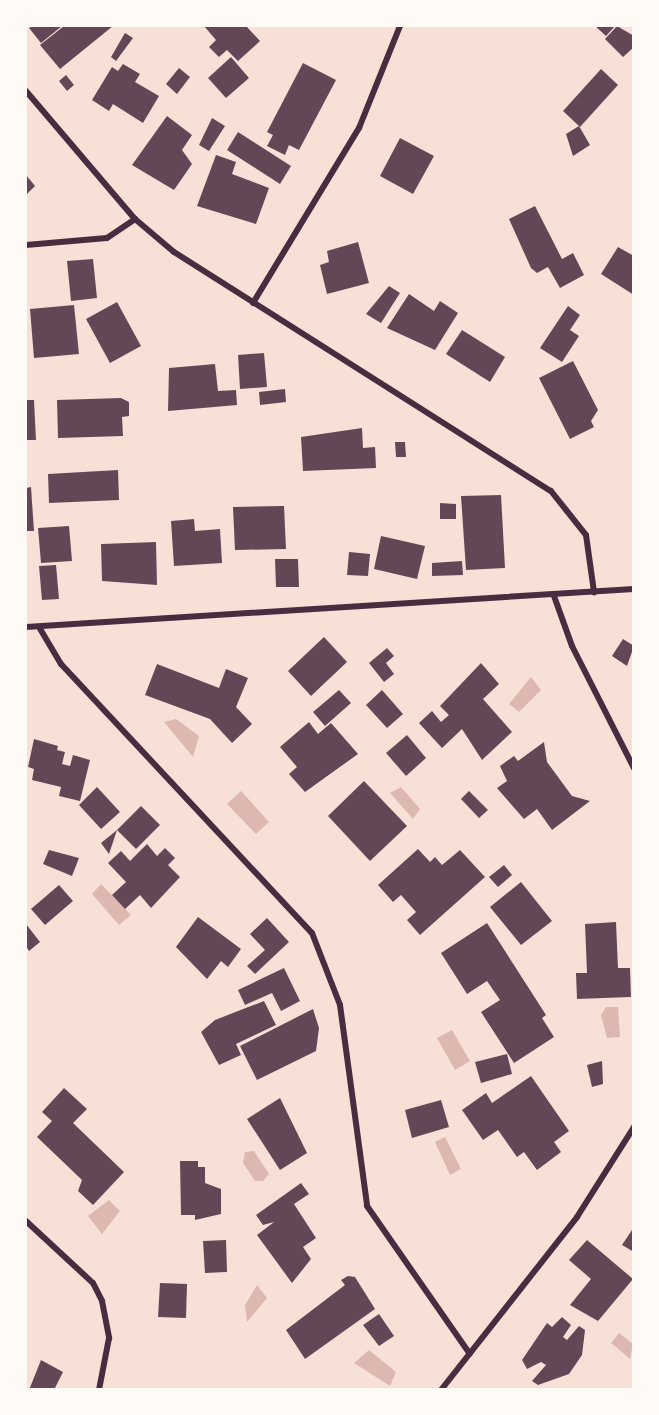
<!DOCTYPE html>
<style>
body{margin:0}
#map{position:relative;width:659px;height:1415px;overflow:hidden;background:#f7e1d7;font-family:"Roboto Condensed",sans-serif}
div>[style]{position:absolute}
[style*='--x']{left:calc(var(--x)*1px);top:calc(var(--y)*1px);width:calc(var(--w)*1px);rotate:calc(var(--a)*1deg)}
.water>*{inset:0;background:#dcb8b0}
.building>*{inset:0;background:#644757}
.minor>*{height:6px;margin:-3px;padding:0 3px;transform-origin:3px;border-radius:3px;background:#4a2c40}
span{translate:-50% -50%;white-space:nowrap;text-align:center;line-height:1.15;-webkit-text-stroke:6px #fffaf5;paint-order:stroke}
.frame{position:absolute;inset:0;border:27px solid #fffaf5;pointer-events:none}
</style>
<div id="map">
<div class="water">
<i style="clip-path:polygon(531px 677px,541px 690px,519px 712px,509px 704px)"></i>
<i style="clip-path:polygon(176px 719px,199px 736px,193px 757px,164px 722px)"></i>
<i style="clip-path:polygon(401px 787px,420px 809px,413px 819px,390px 793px)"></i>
<i style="clip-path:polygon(241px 791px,269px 822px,256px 834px,227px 804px)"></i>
<i style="clip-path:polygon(101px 884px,131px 915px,119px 925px,92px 894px)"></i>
<i style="clip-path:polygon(606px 1007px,618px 1007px,620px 1037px,607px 1038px,601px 1015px)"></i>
<i style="clip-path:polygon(452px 1030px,470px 1061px,455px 1070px,437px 1038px)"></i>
<i style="clip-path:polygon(445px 1137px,461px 1169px,450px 1175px,435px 1142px)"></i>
<i style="clip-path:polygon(254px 1151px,269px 1174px,263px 1181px,255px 1181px,243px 1163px,245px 1152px)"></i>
<i style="clip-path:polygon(109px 1200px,120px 1211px,102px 1234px,88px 1216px)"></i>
<i style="clip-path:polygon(257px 1285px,267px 1298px,247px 1322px,245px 1305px)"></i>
<i style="clip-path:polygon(619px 1333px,633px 1344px,630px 1359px,611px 1343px)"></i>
<i style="clip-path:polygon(369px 1350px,396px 1372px,390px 1386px,354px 1363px)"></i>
</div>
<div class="building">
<i style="clip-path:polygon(33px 26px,62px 26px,41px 43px,29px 28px)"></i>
<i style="clip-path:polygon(64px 26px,113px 26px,60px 69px,40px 45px)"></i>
<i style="clip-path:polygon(204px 26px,246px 26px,260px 41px,238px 61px,227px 50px,219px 57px,209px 47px,216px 40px)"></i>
<i style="clip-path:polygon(595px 26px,615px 26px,606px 36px)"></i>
<i style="clip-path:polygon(617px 26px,634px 36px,634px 47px,623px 57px,605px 39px)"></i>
<i style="clip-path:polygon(125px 33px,133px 38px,116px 61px,111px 57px)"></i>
<i style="clip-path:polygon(231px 57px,249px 78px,226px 98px,208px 78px)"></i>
<i style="clip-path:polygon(303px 63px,336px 80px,299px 150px,289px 145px,285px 155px,267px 146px,273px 135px,267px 132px)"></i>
<i style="clip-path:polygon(123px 64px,140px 74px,135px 82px,159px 96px,143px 123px,113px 104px,109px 111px,92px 100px,112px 67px,118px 71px)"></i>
<i style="clip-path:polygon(179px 68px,190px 77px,177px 94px,166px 84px)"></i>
<i style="clip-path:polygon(601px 69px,618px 85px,580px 127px,563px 111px)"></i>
<i style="clip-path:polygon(66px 75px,74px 85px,67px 91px,59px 81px)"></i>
<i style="clip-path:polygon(167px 116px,192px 135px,182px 150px,192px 164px,174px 190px,132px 165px)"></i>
<i style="clip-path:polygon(212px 118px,225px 126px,209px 151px,199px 145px)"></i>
<i style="clip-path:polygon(579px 126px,590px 145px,573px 156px,566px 134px)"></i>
<i style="clip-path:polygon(238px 132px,291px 166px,280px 184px,227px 150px)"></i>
<i style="clip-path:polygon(400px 138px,434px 156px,413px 194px,380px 176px)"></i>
<i style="clip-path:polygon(216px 155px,236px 162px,232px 174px,269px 188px,256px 224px,197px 206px)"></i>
<i style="clip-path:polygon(26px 175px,35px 186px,26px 195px)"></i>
<i style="clip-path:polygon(535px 206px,562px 259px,573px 253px,584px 275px,560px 288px,548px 267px,537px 273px,531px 268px,509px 219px)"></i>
<i style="clip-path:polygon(358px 242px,369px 283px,327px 294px,320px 265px,329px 262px,327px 251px)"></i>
<i style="clip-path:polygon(618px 247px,634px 256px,634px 295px,601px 274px)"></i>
<i style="clip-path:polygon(93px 259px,97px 298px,71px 301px,67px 261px)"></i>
<i style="clip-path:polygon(389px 286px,400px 293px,381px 323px,366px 314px)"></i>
<i style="clip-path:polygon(409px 294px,434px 311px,440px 301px,458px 313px,435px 350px,387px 328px)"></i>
<i style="clip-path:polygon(117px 302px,141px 346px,110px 363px,86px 319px)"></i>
<i style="clip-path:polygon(74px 305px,79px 354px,34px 358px,30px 309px)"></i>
<i style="clip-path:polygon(568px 306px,580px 315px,570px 330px,579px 336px,562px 362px,540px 348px)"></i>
<i style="clip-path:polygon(462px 330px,505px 357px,490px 382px,446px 354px)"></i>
<i style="clip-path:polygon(264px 353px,267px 387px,240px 389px,238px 355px)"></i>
<i style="clip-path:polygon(573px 361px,598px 410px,591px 421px,594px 427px,570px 439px,539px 378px)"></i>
<i style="clip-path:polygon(215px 364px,218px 391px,236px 390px,237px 405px,168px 411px,169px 368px)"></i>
<i style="clip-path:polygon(285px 389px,286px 402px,260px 405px,259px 392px)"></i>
<i style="clip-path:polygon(121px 398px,129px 402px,129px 416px,122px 417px,123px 436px,58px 438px,57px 400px)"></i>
<i style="clip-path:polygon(26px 400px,34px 400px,36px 440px,26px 440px)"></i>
<i style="clip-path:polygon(362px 428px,363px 448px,375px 447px,376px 468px,303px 471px,301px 437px)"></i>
<i style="clip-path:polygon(395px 442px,405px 442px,406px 457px,396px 457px)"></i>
<i style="clip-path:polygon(118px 470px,119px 500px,49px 503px,48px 474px)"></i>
<i style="clip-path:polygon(31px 487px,34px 531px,26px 531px,26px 488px)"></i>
<i style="clip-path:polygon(501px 495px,505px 568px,466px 570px,461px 496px)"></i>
<i style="clip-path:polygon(440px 503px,456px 504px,456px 519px,440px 519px)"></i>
<i style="clip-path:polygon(284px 506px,286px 549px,235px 550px,233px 507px)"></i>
<i style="clip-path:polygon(194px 519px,195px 531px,220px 529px,222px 563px,174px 566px,171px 521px)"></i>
<i style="clip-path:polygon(69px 526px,72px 561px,41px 563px,38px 528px)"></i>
<i style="clip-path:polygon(381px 536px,425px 546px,417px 579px,374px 569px)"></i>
<i style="clip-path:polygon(156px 542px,157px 585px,102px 581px,101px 544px)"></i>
<i style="clip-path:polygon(349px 552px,370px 554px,368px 576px,347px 575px)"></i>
<i style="clip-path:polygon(275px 559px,298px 559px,299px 587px,276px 587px)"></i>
<i style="clip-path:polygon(462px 561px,463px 575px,432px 576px,432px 563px)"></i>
<i style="clip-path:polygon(56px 565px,59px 599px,42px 600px,39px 566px)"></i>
<i style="clip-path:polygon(324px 637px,347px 662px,311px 696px,288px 671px)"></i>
<i style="clip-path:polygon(623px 639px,634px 646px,627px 666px,612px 656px)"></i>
<i style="clip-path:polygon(387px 648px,394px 656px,386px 663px,394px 674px,384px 682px,369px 663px)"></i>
<i style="clip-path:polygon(481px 663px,499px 684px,483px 699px,512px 732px,482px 760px,462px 729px,442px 748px,419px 723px,432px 711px,441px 722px,449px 715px,440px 706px)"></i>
<i style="clip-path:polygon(157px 664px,219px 688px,226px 669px,248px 678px,236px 707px,252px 724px,232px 743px,210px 719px,145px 695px)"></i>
<i style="clip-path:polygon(339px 690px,351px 703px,325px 726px,313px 712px)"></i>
<i style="clip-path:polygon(382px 690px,403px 714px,387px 728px,366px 705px)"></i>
<i style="clip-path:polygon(309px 722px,318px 734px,331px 723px,358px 754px,305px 792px,289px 774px,297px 767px,280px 747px)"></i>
<i style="clip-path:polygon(407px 735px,426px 758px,406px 776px,386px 753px)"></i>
<i style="clip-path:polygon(34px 739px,58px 746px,57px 750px,65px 752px,62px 764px,70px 766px,73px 755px,90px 760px,80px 801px,59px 796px,61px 787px,32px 780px,34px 769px,28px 767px)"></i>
<i style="clip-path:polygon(544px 742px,547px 762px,572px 796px,590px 801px,552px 830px,537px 809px,524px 819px,497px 788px,507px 781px,500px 766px,514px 756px,518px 761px)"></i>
<i style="clip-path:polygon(364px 781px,407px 826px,370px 861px,328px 816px)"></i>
<i style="clip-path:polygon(97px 787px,120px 812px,101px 829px,79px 805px)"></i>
<i style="clip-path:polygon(469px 791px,488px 810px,479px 818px,461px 799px)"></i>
<i style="clip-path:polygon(141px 806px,160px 825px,136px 849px,117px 830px)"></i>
<i style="clip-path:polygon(117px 830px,109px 854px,101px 843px)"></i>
<i style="clip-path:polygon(147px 844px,157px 856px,165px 848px,175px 858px,168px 865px,180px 877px,151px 908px,140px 895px,125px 909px,112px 895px,126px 882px,108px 863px,121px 851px,130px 861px)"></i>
<i style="clip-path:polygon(418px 849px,430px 862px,435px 857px,442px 865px,460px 850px,485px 877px,420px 935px,407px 920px,416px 912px,401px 895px,393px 902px,378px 885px)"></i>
<i style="clip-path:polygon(49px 850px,79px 858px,72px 876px,43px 864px)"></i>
<i style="clip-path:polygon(504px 865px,512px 875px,498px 887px,489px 877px)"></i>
<i style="clip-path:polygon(521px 882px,552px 921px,521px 945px,490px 907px)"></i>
<i style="clip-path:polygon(59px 885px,73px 901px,45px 925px,31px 909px)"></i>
<i style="clip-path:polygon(198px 917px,241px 949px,228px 967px,221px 961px,207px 979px,176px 947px)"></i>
<i style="clip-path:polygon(267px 918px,289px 942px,255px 974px,247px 966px,265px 950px,250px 934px)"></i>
<i style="clip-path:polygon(616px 922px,618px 968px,630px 968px,631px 997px,577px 999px,576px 973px,587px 973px,585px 924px)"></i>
<i style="clip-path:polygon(487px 923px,546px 1015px,542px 1018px,554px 1037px,514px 1063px,481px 1012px,500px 1000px,487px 981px,467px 994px,441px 953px)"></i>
<i style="clip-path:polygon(26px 924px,40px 942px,29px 951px,26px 946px)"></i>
<i style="clip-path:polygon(284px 968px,300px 1001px,281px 1011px,272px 993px,245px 1005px,238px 990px)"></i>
<i style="clip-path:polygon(264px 1001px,276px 1025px,236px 1044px,241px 1055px,219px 1065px,201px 1032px,215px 1020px)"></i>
<i style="clip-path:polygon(313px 1009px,319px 1028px,316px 1051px,257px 1080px,240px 1046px)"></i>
<i style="clip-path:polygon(507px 1054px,512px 1074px,481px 1083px,475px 1062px)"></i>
<i style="clip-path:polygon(602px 1061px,603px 1084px,592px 1087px,587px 1065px)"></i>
<i style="clip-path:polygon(531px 1076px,569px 1131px,554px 1142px,561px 1152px,537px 1170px,524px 1152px,517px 1157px,498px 1130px,483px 1140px,462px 1110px,486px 1093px,492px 1103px)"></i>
<i style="clip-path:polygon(64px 1088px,87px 1109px,73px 1123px,124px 1172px,93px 1205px,78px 1191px,82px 1180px,37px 1137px,52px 1121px,42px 1112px)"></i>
<i style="clip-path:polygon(280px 1098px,307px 1153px,280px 1170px,247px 1119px)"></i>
<i style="clip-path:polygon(441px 1100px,449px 1127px,412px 1138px,405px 1110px)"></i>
<i style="clip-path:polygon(180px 1161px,198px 1161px,198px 1167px,205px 1167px,205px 1183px,221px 1189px,221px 1214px,195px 1220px,195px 1215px,181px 1215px)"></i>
<i style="clip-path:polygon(301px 1183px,309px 1194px,294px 1204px,316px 1238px,303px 1247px,311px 1259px,292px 1283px,257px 1235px,274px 1222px,263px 1225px,256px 1215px)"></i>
<i style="clip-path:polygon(634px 1227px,634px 1252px,622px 1245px)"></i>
<i style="clip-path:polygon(226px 1240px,227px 1272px,205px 1273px,203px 1241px)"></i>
<i style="clip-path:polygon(587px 1240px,633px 1279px,598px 1321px,570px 1305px,591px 1279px,569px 1260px)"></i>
<i style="clip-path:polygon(348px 1276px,355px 1277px,375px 1309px,305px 1359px,286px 1330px,345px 1285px,341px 1280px)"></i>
<i style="clip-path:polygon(160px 1283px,187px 1284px,186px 1318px,158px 1317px)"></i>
<i style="clip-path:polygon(379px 1314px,394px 1336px,379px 1346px,363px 1325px)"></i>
<i style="clip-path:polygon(562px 1317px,571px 1325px,563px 1337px,567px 1340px,579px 1326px,585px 1330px,582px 1355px,569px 1374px,538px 1385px,532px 1381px,546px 1365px,541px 1362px,527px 1369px,522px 1360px,547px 1323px,552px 1327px)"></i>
<i style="clip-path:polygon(41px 1360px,63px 1372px,54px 1390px,29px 1390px)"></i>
</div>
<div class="minor">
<i style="--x:26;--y:91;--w:168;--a:49.6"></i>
<i style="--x:135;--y:219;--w:51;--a:40.2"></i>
<i style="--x:174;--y:252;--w:446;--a:32.4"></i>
<i style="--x:551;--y:491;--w:56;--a:51.5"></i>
<i style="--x:586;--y:535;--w:58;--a:82"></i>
<i style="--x:26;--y:245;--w:81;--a:-4.9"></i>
<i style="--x:107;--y:238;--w:34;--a:-34"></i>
<i style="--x:253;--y:303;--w:205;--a:-58.8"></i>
<i style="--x:359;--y:128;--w:110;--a:-68.1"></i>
<i style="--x:554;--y:596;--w:53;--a:70.2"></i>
<i style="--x:572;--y:646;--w:137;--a:63.1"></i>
<i style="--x:26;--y:627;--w:609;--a:-3.58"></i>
<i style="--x:39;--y:627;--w:43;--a:59.3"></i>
<i style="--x:61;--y:664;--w:368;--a:47"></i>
<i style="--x:312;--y:933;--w:77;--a:68.7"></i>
<i style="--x:340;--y:1005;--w:203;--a:82.3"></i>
<i style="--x:367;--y:1206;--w:180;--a:55.2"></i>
<i style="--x:26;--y:1221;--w:91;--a:42.8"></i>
<i style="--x:93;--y:1283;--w:20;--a:63"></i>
<i style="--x:102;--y:1301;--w:38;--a:79"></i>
<i style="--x:109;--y:1338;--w:53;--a:100.9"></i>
<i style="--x:441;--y:1390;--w:220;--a:-51.8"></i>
<i style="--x:577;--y:1217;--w:107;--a:-57.7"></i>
</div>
<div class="frame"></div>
</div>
